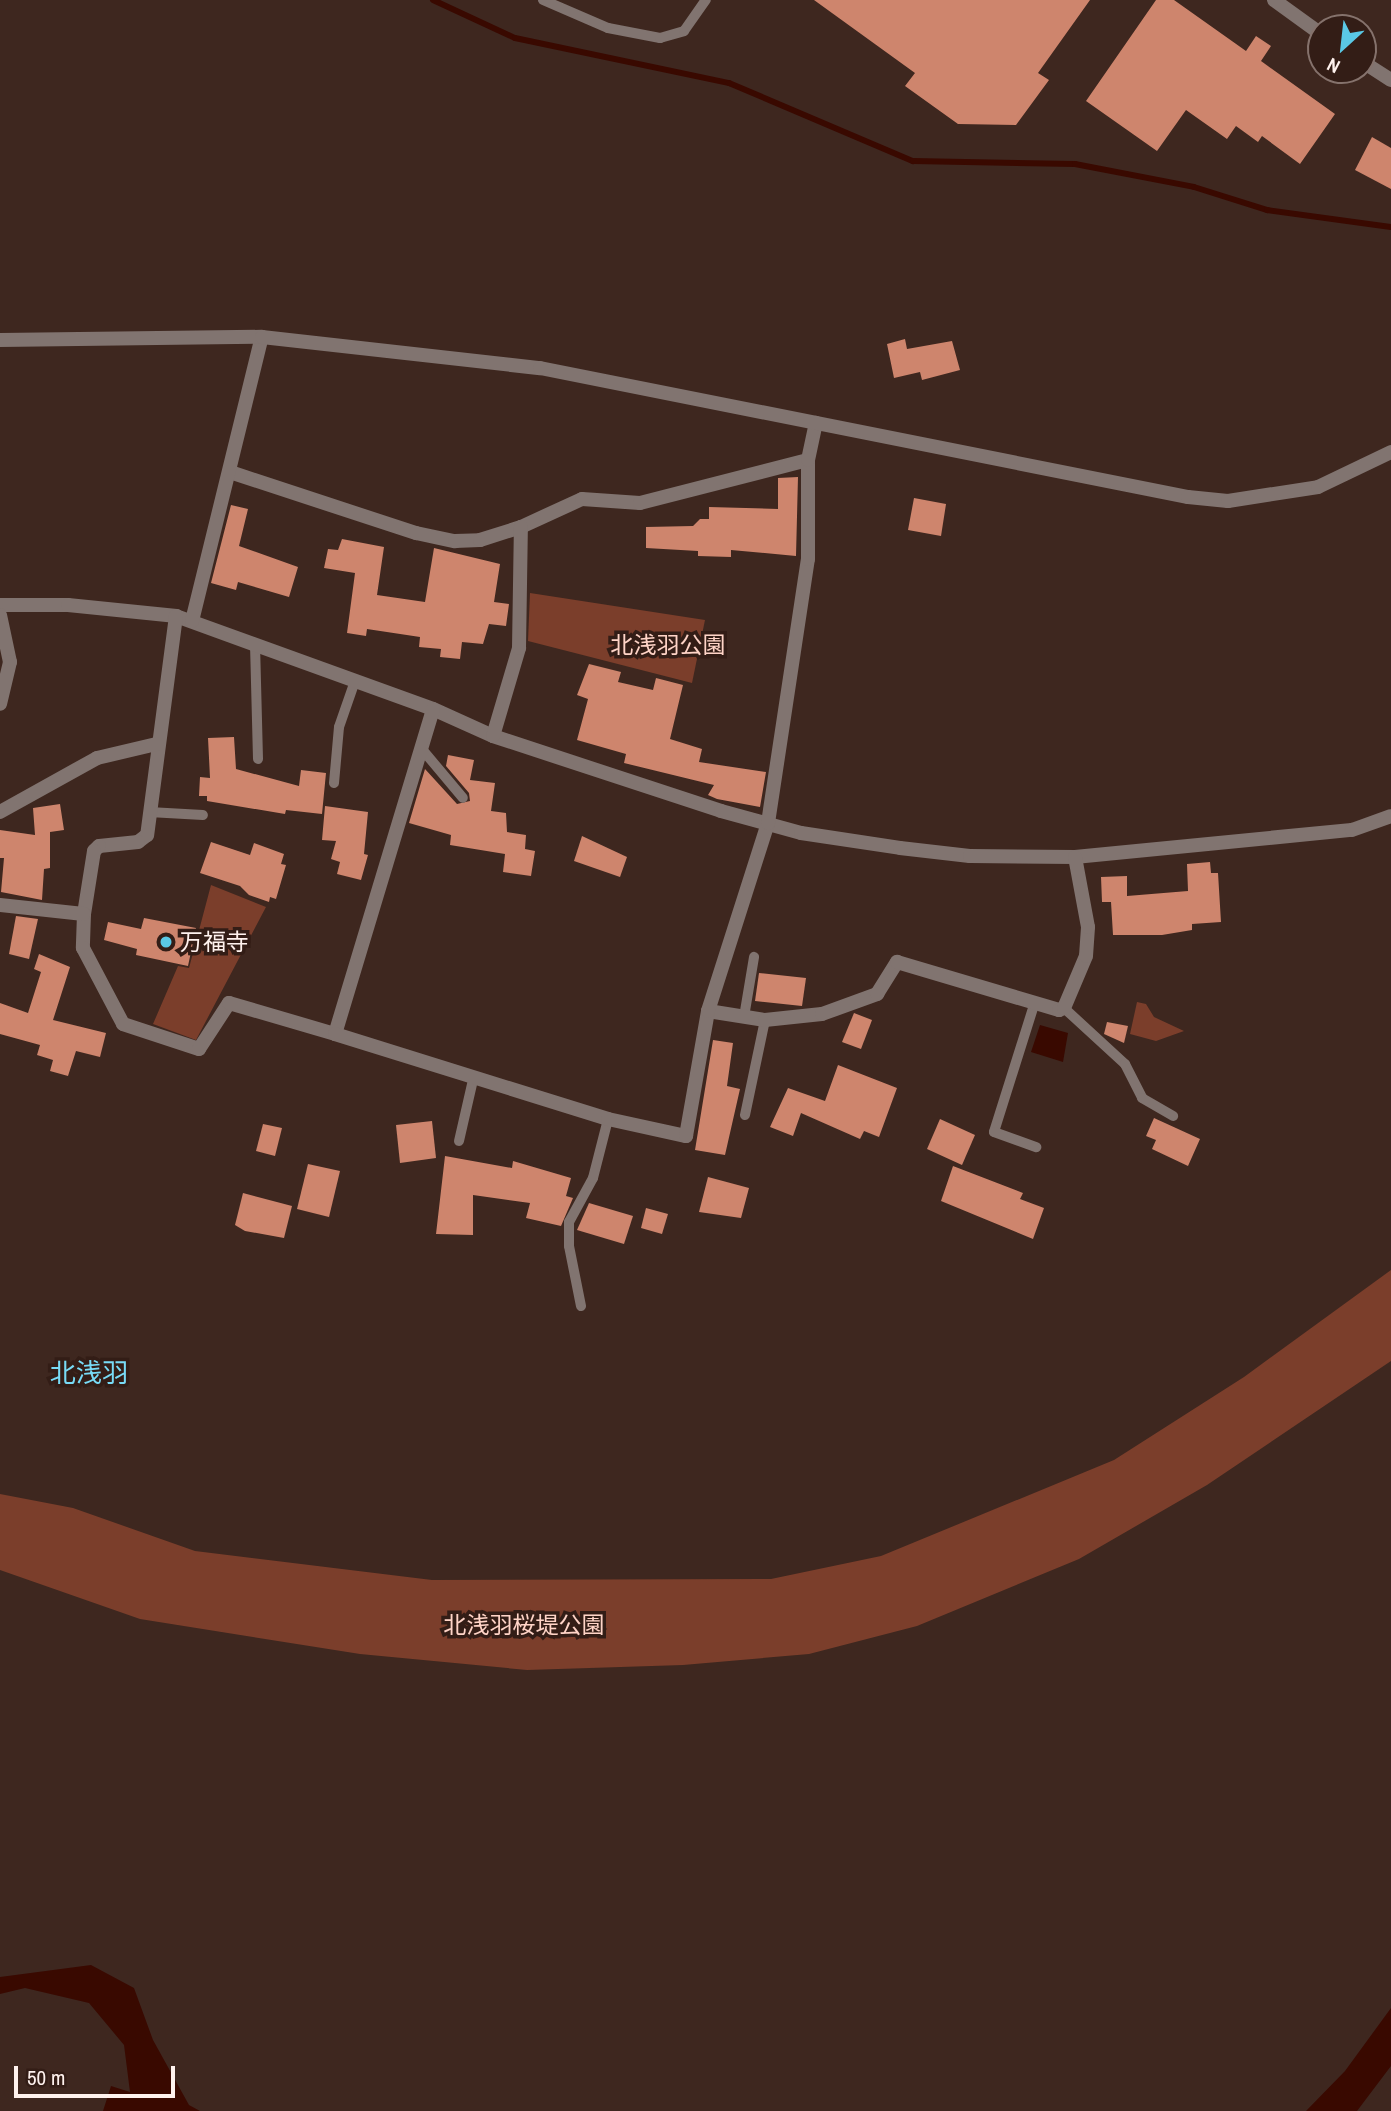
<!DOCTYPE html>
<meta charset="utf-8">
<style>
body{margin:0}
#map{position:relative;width:1391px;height:2111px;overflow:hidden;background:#3e271f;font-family:"Archivo Narrow","Noto Sans JP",sans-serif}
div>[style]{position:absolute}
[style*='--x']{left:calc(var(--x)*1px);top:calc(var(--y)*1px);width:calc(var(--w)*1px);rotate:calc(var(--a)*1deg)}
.green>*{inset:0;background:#7b3e2b}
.water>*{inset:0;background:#390900}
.stream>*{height:6px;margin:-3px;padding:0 3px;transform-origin:3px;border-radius:3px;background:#390900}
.building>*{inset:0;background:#ce856d}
.service>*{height:10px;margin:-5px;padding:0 5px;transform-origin:5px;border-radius:5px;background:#817470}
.minor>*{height:14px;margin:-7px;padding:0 7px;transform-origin:7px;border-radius:7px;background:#817470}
.tertiary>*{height:14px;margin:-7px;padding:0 7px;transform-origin:7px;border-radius:7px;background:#817470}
.dots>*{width:19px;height:19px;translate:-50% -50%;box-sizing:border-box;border:4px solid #331d16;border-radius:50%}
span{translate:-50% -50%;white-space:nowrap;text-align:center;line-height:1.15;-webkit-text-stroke:7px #331d16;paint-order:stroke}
.park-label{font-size:23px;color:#ffd4c7}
.poi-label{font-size:23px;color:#fff2ee}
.left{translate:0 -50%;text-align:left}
.quarter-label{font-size:26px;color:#78dbf6}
.north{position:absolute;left:1307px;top:14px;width:70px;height:70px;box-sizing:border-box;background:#331d16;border:2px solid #85726c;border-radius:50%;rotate:207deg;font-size:19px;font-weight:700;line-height:28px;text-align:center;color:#fff2ee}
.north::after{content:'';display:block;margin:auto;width:24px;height:32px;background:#5ac8e5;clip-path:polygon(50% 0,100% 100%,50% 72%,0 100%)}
.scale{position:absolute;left:14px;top:2066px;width:161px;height:32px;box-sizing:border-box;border:4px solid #fff2ee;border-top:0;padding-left:9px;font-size:21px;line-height:24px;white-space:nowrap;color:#fff2ee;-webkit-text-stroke:5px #331d16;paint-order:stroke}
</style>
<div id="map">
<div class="green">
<i style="clip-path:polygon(530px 593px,705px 620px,692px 683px,528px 641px)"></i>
<i style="clip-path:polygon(211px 885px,266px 907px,196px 1040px,153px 1024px,178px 966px,189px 968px)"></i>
<i style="clip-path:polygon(1137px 1002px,1146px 1004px,1154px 1017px,1184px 1031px,1156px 1041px,1130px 1034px)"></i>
<i style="clip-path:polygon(1391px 1270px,1391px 1361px,1207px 1485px,1079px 1559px,917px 1626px,809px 1654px,683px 1665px,527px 1670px,360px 1654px,140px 1619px,0 1570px,0 1494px,73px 1508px,195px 1551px,432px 1580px,771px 1579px,881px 1556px,1114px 1460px,1244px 1377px)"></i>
</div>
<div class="water">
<i style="clip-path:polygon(1040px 1025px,1068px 1033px,1063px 1062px,1031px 1052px)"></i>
<i style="clip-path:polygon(91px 1965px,134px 1988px,153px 2040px,189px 2105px,200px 2111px,103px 2111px,111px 2086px,130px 2092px,124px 2045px,89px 2003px,25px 1988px,0 1994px,0 1977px)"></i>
<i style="clip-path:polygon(1391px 2008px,1391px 2066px,1357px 2111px,1306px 2111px,1345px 2071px)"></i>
</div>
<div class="stream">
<i style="--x:433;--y:0;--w:90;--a:24.9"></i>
<i style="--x:515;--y:38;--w:219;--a:11.9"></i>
<i style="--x:729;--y:83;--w:200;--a:23"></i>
<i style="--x:913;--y:161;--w:162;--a:1.1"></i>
<i style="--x:1075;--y:164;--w:121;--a:10.9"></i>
<i style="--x:1194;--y:187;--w:77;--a:17.5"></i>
<i style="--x:1267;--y:210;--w:125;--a:7.8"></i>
</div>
<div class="building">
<i style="clip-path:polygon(814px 0,1090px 0,1038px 73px,1049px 80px,1016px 125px,958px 124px,905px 86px,915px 73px)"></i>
<i style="clip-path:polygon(1156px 0,1174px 0,1246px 51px,1256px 36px,1271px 46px,1261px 61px,1335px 114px,1300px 164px,1262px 136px,1258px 142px,1236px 126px,1227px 139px,1186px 110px,1157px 151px,1086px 101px)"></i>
<i style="clip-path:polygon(1372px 137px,1391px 148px,1391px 189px,1355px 170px)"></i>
<i style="clip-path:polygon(905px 339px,907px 349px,952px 341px,960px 370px,922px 380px,920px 372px,894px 378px,887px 344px)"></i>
<i style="clip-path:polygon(798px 477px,796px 556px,731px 550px,731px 557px,698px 556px,698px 551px,646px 548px,646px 527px,693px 526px,700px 519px,709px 519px,709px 507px,778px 509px,778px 478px)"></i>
<i style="clip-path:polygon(914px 498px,946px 504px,941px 536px,908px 530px)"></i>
<i style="clip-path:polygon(231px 505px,248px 509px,239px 546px,298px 567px,289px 597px,238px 582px,236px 590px,211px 583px)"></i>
<i style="clip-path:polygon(342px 539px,384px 547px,377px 595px,425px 602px,434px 548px,500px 564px,494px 602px,509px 604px,506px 626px,489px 624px,483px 644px,462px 642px,460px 659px,440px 657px,441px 649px,419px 647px,420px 637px,367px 629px,366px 636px,347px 633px,355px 573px,324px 568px,328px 549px,338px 550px)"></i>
<i style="clip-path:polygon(589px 664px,621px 672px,618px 682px,653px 690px,656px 678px,683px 685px,670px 739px,702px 749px,699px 762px,766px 772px,760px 807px,717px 799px,708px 795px,714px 785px,624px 763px,626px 754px,577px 740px,588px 699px,577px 695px)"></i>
<i style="clip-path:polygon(234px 737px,236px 769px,299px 786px,301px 770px,326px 773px,322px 814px,286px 810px,285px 814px,207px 801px,207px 796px,199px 796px,200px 777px,210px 778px,208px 738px)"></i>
<i style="clip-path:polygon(448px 755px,474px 760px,470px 780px,495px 783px,491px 811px,506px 813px,507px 832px,526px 835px,525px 849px,535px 851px,531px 876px,503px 872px,505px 854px,450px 845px,451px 835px,409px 823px,425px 769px,457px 804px,470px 801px,469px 793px,446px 766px)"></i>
<i style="clip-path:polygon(60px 804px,64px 830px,50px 832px,50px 868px,44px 869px,42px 900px,1px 892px,4px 858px,0 858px,0 830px,35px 835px,33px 808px)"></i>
<i style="clip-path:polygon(325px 806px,368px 812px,364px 854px,368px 855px,361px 880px,337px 874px,340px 862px,331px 859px,336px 841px,322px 840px)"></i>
<i style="clip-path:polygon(582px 836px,627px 857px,620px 877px,574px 861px)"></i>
<i style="clip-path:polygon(211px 842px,250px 855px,254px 843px,284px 854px,281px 864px,286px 865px,276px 899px,270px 897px,269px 902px,249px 895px,240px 886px,200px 873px)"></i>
<i style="clip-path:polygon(1210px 862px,1211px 873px,1218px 873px,1221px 922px,1192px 924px,1192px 930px,1162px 935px,1113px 935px,1111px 902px,1102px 902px,1101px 877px,1127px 876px,1127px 896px,1188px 891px,1187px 864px)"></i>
<i style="clip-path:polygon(16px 916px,38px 919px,29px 959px,9px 954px)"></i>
<i style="clip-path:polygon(144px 918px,196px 928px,188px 966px,136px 955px,137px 949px,104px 940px,108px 922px,141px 929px)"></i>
<i style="clip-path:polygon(39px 954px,70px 967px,53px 1020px,106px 1033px,100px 1057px,76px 1051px,68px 1076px,50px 1071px,53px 1060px,37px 1055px,40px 1045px,0 1034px,0 1003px,28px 1013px,41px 972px,34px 969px)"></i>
<i style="clip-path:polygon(759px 973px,806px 978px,802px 1006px,755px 1001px)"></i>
<i style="clip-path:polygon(854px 1013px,872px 1020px,861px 1049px,842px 1042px)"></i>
<i style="clip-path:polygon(1107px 1022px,1128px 1026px,1124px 1043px,1104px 1034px)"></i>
<i style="clip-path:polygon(713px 1040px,733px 1043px,727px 1086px,740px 1089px,725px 1155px,695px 1150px)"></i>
<i style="clip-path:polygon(838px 1065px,897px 1088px,879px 1137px,864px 1131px,860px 1139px,801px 1113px,793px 1136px,770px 1127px,788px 1088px,825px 1101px)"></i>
<i style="clip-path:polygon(1154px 1118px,1200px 1139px,1188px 1166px,1152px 1149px,1156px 1140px,1146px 1136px)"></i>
<i style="clip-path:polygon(940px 1119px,975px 1135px,962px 1165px,927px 1149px)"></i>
<i style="clip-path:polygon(432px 1121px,436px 1158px,400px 1163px,396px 1125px)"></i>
<i style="clip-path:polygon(263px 1124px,282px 1128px,275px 1156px,256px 1151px)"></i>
<i style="clip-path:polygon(445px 1156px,512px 1168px,513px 1161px,571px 1178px,566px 1196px,573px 1198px,561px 1226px,526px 1218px,530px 1203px,473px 1195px,473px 1235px,436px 1234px)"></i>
<i style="clip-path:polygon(308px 1164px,340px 1171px,329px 1217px,297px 1209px)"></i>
<i style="clip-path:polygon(953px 1166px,1023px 1193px,1020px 1199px,1044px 1208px,1033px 1239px,941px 1201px)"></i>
<i style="clip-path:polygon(708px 1177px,749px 1188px,741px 1218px,699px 1212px)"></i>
<i style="clip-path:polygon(243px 1193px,292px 1206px,284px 1238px,245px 1231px,235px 1225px)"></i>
<i style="clip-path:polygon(589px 1203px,633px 1216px,624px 1244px,577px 1230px)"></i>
<i style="clip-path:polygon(646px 1208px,668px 1214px,662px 1234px,641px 1228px)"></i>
</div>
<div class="service">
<i style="--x:543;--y:0;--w:71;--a:23.3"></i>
<i style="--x:608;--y:28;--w:53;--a:10.9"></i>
<i style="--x:660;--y:38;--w:25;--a:-16"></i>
<i style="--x:684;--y:31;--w:38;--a:-55"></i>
<i style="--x:255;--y:644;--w:115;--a:88.5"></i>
<i style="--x:421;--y:748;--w:65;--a:50"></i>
<i style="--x:334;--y:783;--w:56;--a:-84.9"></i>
<i style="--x:339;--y:727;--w:49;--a:-70.8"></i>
<i style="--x:149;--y:812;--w:54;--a:3.2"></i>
<i style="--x:1034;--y:1005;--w:133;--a:107.5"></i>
<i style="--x:994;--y:1132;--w:45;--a:19.7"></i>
<i style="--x:1064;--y:1008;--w:83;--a:42.6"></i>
<i style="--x:1125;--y:1064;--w:38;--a:63"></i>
<i style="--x:1142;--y:1098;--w:36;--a:30"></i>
<i style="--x:744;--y:1017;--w:61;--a:-80.5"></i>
<i style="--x:745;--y:1115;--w:97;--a:-78.1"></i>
<i style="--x:459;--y:1141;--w:63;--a:-77.1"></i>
<i style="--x:581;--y:1306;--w:61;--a:-101.3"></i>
<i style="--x:569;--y:1246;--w:24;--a:-90"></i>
<i style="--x:569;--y:1222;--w:50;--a:-61.4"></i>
<i style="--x:593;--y:1178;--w:61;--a:-75.7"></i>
</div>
<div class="minor">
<i style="--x:230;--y:472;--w:196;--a:18.2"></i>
<i style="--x:416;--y:533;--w:40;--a:12"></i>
<i style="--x:455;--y:541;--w:25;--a:-2"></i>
<i style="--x:480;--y:540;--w:43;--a:-17.6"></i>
<i style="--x:521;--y:527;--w:67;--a:-24.7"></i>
<i style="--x:582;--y:499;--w:58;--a:3.9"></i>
<i style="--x:640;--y:503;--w:173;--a:-14.4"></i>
<i style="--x:0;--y:605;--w:68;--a:0"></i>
<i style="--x:68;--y:605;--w:109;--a:5.8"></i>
<i style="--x:176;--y:616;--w:273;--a:19.9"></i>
<i style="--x:433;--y:709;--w:66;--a:24.2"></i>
<i style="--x:493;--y:736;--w:240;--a:18.2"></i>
<i style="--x:721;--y:811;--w:83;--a:15.4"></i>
<i style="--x:801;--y:833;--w:100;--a:8.6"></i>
<i style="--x:900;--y:848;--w:70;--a:6.5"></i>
<i style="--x:970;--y:856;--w:105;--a:0.5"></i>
<i style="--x:1075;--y:857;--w:278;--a:-5.6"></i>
<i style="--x:1352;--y:830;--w:41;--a:-19.7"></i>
<i style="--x:0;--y:615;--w:48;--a:78"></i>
<i style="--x:10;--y:662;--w:43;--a:103.4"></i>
<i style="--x:176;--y:616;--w:221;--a:97.5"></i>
<i style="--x:147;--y:835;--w:11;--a:142"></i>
<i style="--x:138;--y:842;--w:39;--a:174"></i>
<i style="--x:99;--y:846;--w:7;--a:135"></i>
<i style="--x:94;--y:851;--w:64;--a:99"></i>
<i style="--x:84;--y:914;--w:34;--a:92"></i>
<i style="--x:83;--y:948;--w:86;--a:62.2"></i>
<i style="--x:123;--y:1024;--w:80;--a:18.2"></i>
<i style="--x:199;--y:1049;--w:55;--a:-56.9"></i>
<i style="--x:229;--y:1003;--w:110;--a:16.3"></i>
<i style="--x:335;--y:1034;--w:339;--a:-73.2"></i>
<i style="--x:192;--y:621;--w:292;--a:-76.2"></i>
<i style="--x:493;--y:736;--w:92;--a:-73.5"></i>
<i style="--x:519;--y:648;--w:121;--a:-89.1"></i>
<i style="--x:0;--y:812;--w:111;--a:-29.1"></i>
<i style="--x:97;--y:758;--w:61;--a:-13.3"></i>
<i style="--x:0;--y:905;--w:84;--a:6.1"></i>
<i style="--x:708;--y:1011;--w:58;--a:9"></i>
<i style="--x:765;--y:1020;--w:57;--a:-6"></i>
<i style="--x:822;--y:1014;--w:59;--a:-20"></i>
<i style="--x:877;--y:994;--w:38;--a:-58"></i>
<i style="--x:897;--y:962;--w:169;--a:16.5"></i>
<i style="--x:1059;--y:1010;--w:5;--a:-22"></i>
<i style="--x:1064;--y:1008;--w:56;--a:-67.1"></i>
<i style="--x:1086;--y:956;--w:29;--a:-86"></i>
<i style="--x:1088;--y:927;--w:71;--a:-100.5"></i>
<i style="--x:335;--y:1034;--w:286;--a:17.3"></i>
<i style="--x:608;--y:1119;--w:80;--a:12.3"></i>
<i style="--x:686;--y:1136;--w:127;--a:-80"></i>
<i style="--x:708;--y:1011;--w:197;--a:-72.3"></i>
<i style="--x:768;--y:823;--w:267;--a:-81.4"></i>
<i style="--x:808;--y:559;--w:99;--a:-90"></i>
<i style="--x:808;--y:460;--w:38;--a:-78"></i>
</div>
<div class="tertiary">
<i style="--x:1274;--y:0;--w:58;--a:35.9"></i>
<i style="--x:1363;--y:62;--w:33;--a:33"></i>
<i style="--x:0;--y:340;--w:262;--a:-0.7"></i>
<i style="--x:262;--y:337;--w:280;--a:6.4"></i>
<i style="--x:540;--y:368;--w:661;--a:11.26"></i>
<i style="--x:1188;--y:497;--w:40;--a:5.7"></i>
<i style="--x:1228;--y:501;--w:91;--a:-8.8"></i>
<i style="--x:1318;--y:487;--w:81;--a:-25.6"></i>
</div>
<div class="dots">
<i style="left:166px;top:942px;background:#5ac8e5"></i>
</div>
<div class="park-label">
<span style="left:668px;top:645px">北浅羽公園</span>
<span style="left:524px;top:1625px">北浅羽桜堤公園</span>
</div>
<div class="poi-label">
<span class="left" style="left:180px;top:942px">万福寺</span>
</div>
<div class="quarter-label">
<span style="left:89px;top:1373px">北浅羽</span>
</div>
<div class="north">N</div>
<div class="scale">50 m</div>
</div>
